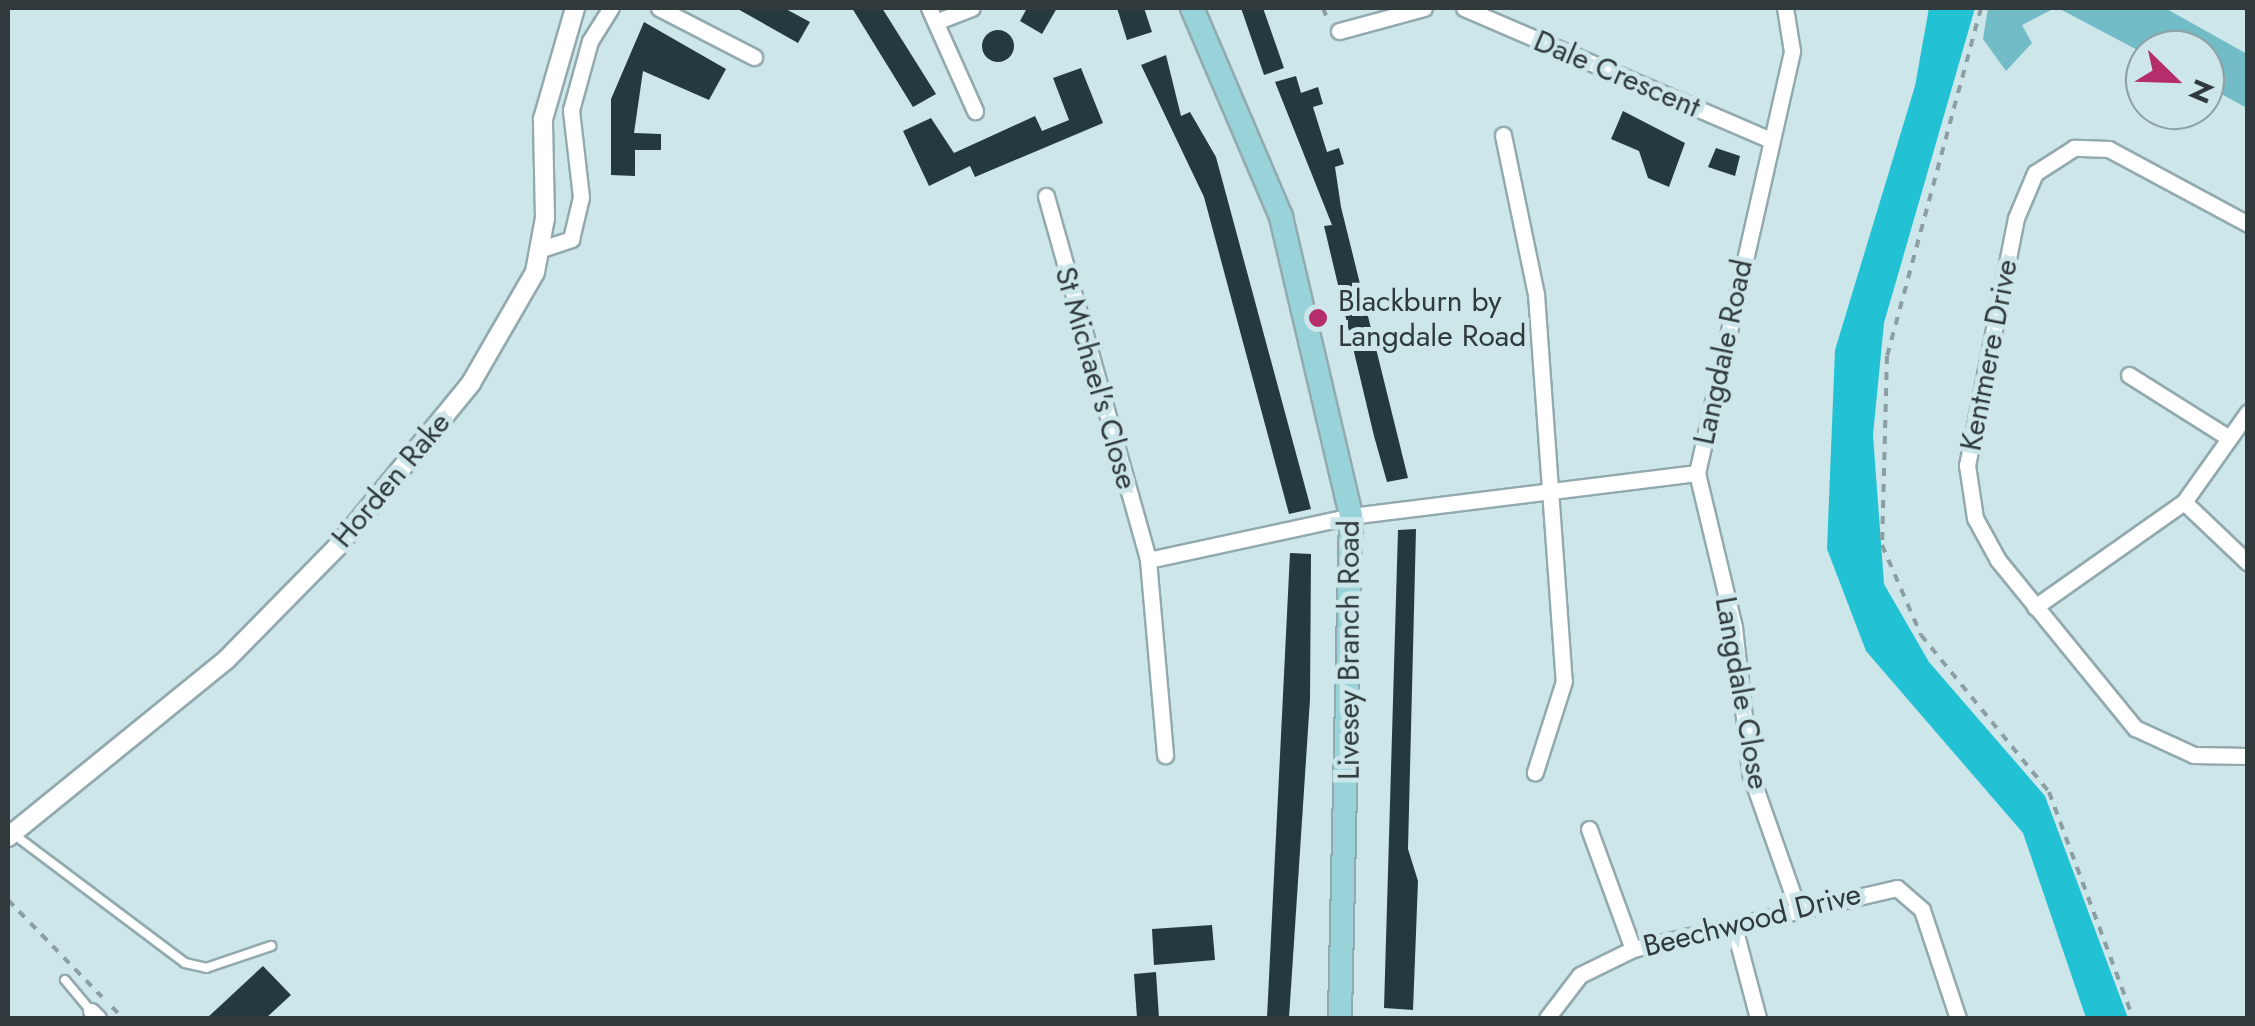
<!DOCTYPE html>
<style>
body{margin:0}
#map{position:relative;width:2255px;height:1026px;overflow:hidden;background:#cce6ea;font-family:Jost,sans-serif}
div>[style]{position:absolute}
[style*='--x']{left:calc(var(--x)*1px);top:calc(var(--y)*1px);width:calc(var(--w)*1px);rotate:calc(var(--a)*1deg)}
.green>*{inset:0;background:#72bcc7}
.water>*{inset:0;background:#23c1d4}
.building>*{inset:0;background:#253a3e}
.round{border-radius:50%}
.path>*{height:4px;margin-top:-2px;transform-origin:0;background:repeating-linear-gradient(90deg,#8b9fa2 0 8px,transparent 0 16px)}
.roads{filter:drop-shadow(2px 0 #92aaae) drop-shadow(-2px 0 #92aaae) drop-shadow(0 2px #92aaae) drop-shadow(0 -2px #92aaae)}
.service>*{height:8px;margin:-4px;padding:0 4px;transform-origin:4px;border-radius:4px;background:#fff}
.minor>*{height:15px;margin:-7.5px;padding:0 7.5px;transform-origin:7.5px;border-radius:7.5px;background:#fff}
.tertiary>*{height:18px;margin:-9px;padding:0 9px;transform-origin:9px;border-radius:9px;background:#fff}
.primary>*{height:22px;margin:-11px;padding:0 11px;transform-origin:11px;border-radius:11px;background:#98d3da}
.dots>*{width:28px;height:28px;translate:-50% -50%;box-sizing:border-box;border:5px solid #cce6ea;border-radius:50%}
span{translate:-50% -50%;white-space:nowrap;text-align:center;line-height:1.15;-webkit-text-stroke:10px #cce6ea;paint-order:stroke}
.street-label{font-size:30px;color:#303a3c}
.poi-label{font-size:30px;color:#303a3c}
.left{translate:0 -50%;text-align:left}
.frame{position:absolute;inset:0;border:10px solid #303a3c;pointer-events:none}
.north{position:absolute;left:2125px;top:30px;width:100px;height:100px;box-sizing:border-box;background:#cce6ea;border:2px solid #8ea1a4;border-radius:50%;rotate:113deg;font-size:28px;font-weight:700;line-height:40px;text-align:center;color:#303a3c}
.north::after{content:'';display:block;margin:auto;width:35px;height:45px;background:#b62d6c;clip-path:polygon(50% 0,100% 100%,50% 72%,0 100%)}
</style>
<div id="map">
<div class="green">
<i style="clip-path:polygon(1988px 8px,2055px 8px,2022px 25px,2032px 43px,2006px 71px,1983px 39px)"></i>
<i style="clip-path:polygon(2058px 8px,2165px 8px,2247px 54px,2247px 108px,2205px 85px,2205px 50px,2145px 54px)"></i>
</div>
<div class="water">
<i style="clip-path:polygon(1929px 8px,1975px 8px,1884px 323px,1873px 435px,1884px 584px,1929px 662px,2045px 796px,2128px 1018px,2086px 1018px,2023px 833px,1866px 651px,1827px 549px,1835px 350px,1915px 86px)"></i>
</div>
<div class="building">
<i style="clip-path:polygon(736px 8px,784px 8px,810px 22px,798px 43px)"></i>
<i style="clip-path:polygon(852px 8px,882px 8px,936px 94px,913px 107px)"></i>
<i style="clip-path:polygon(1027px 8px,1057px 8px,1042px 34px,1020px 21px)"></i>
<i style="clip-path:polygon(1117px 8px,1144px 8px,1152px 32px,1127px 40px)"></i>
<i style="clip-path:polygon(1241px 8px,1263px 8px,1284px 68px,1264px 75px)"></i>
<i style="clip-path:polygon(644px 22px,726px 69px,709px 100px,643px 71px,634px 133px,661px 134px,661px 150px,635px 150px,635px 176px,611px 175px,611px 99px)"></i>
<i class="round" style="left:982px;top:30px;width:32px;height:32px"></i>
<i style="clip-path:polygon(1166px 55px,1181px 116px,1190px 112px,1216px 157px,1311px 509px,1289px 514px,1204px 197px,1141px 65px)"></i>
<i style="clip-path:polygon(1081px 68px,1103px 123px,975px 177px,970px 166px,929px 186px,903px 131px,931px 118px,954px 153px,1035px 116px,1042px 131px,1069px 120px,1053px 78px)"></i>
<i style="clip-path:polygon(1296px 76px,1301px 93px,1318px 87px,1323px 104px,1313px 107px,1327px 152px,1339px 148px,1344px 164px,1335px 167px,1341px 207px,1408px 478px,1387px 482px,1374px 436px,1324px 226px,1332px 225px,1275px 82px)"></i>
<i style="clip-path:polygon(1623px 111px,1685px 143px,1669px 187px,1648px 178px,1639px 151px,1611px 139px)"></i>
<i style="clip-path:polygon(1716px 148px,1740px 156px,1735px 176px,1708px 167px)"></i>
<i style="clip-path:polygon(1416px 529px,1408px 849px,1418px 881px,1413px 1010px,1384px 1008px,1398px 530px)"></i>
<i style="clip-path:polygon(1290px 553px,1311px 554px,1310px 699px,1289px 1018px,1267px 1018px)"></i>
<i style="clip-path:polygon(1212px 925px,1215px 960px,1154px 965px,1152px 929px)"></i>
<i style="clip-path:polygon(263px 966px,291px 995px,266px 1018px,207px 1018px)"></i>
<i style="clip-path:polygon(1156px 972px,1159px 1018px,1137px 1018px,1134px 974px)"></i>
</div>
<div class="path">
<i style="--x:1323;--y:8;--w:11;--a:68"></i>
<i style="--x:1981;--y:8;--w:360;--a:105.1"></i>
<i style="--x:1887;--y:356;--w:189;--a:91.5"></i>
<i style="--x:1882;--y:545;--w:98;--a:66.6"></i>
<i style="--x:1921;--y:635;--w:203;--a:50.8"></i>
<i style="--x:2049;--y:792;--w:241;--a:69.6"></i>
<i style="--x:8;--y:900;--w:135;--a:45.9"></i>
<i style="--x:112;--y:1007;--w:16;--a:45"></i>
</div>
<div class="roads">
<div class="service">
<i style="--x:12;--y:833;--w:216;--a:36.9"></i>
<i style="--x:185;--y:963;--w:22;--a:13"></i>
<i style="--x:206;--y:968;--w:69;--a:-18.7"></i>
<i style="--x:65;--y:980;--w:40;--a:50"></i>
</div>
<div class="minor">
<i style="--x:659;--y:8;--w:107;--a:27.3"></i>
<i style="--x:929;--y:8;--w:113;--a:65.9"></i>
<i style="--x:1464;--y:8;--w:333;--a:23.3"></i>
<i style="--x:938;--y:21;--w:36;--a:-21"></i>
<i style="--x:1339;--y:31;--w:88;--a:-15.1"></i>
<i style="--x:1503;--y:135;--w:162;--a:78.3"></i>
<i style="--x:1536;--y:294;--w:388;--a:85.9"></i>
<i style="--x:1564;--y:681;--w:96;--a:107.7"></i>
<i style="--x:1046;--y:196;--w:378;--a:74.3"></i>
<i style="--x:1148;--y:560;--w:196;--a:85"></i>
<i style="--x:2248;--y:224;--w:158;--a:-151.7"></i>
<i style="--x:2109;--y:149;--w:35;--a:-178"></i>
<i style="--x:2074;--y:148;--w:46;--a:147.3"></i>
<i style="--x:2035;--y:173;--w:49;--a:112.9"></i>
<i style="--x:2016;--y:218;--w:252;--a:101.2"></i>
<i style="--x:1967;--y:465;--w:54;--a:81.4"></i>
<i style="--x:1975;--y:518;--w:48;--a:61.3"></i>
<i style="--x:1998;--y:560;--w:217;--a:50.8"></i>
<i style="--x:2135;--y:728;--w:65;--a:24.6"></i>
<i style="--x:2194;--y:755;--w:54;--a:1.1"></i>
<i style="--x:541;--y:249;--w:32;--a:-18"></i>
<i style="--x:571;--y:239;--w:43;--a:-76.6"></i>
<i style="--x:581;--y:197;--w:88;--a:-96.6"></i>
<i style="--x:571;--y:110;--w:72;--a:-74.6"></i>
<i style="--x:590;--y:41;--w:39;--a:-58"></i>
<i style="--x:2129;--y:375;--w:118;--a:32.2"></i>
<i style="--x:1697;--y:473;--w:158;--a:76.5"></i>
<i style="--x:1734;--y:627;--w:147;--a:83.7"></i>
<i style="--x:1750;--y:773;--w:144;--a:70.6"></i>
<i style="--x:2184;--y:502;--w:88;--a:43.6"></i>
<i style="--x:1148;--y:560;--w:208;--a:-12.2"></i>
<i style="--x:1351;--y:516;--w:349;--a:-7.1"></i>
<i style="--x:1697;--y:473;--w:433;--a:-77.3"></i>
<i style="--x:1792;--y:51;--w:44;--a:-99.2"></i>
<i style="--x:2035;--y:607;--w:182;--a:-35.2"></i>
<i style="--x:2184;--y:502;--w:110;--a:-54.6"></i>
<i style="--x:1589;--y:829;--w:128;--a:69.9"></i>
<i style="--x:1735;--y:931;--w:90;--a:75.2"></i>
<i style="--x:91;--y:1011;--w:10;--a:45"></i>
<i style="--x:1547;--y:1018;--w:54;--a:-52.5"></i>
<i style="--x:1580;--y:975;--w:59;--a:-26.1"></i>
<i style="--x:1633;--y:949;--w:271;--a:-13"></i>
<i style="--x:1897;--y:888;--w:33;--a:41"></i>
<i style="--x:1922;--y:910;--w:114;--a:71.6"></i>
</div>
<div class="tertiary">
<i style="--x:8;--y:837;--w:282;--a:-39.1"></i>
<i style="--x:227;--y:659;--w:157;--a:-45.5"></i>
<i style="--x:337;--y:547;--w:212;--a:-50.7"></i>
<i style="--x:471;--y:383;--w:128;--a:-60"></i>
<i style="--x:535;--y:272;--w:55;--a:-79.5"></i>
<i style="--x:545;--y:218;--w:99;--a:-91.2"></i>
<i style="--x:543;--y:119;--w:116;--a:-73.9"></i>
</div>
<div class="primary">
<i style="--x:1192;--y:8;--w:227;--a:66.9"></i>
<i style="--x:1281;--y:217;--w:307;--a:76.8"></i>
<i style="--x:1351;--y:516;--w:502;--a:91.26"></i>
</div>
</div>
<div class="dots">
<i style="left:1318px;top:318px;background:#b62d6c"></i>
</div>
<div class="street-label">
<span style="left:1617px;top:74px;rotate:23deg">Dale Crescent</span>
<span style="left:1723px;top:352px;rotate:-78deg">Langdale Road</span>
<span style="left:1989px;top:355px;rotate:-79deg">Kentmere Drive</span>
<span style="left:1096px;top:378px;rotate:74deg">St Michael's Close</span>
<span style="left:391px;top:480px;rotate:-50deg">Horden Rake</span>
<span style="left:1349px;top:650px;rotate:-90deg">Livesey Branch Road</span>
<span style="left:1742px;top:693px;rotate:80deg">Langdale Close</span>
<span style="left:1752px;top:920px;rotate:-14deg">Beechwood Drive</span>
</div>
<div class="poi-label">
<span class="left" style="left:1338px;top:318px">Blackburn by<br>Langdale Road</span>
</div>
<div class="frame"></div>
<div class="north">N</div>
</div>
